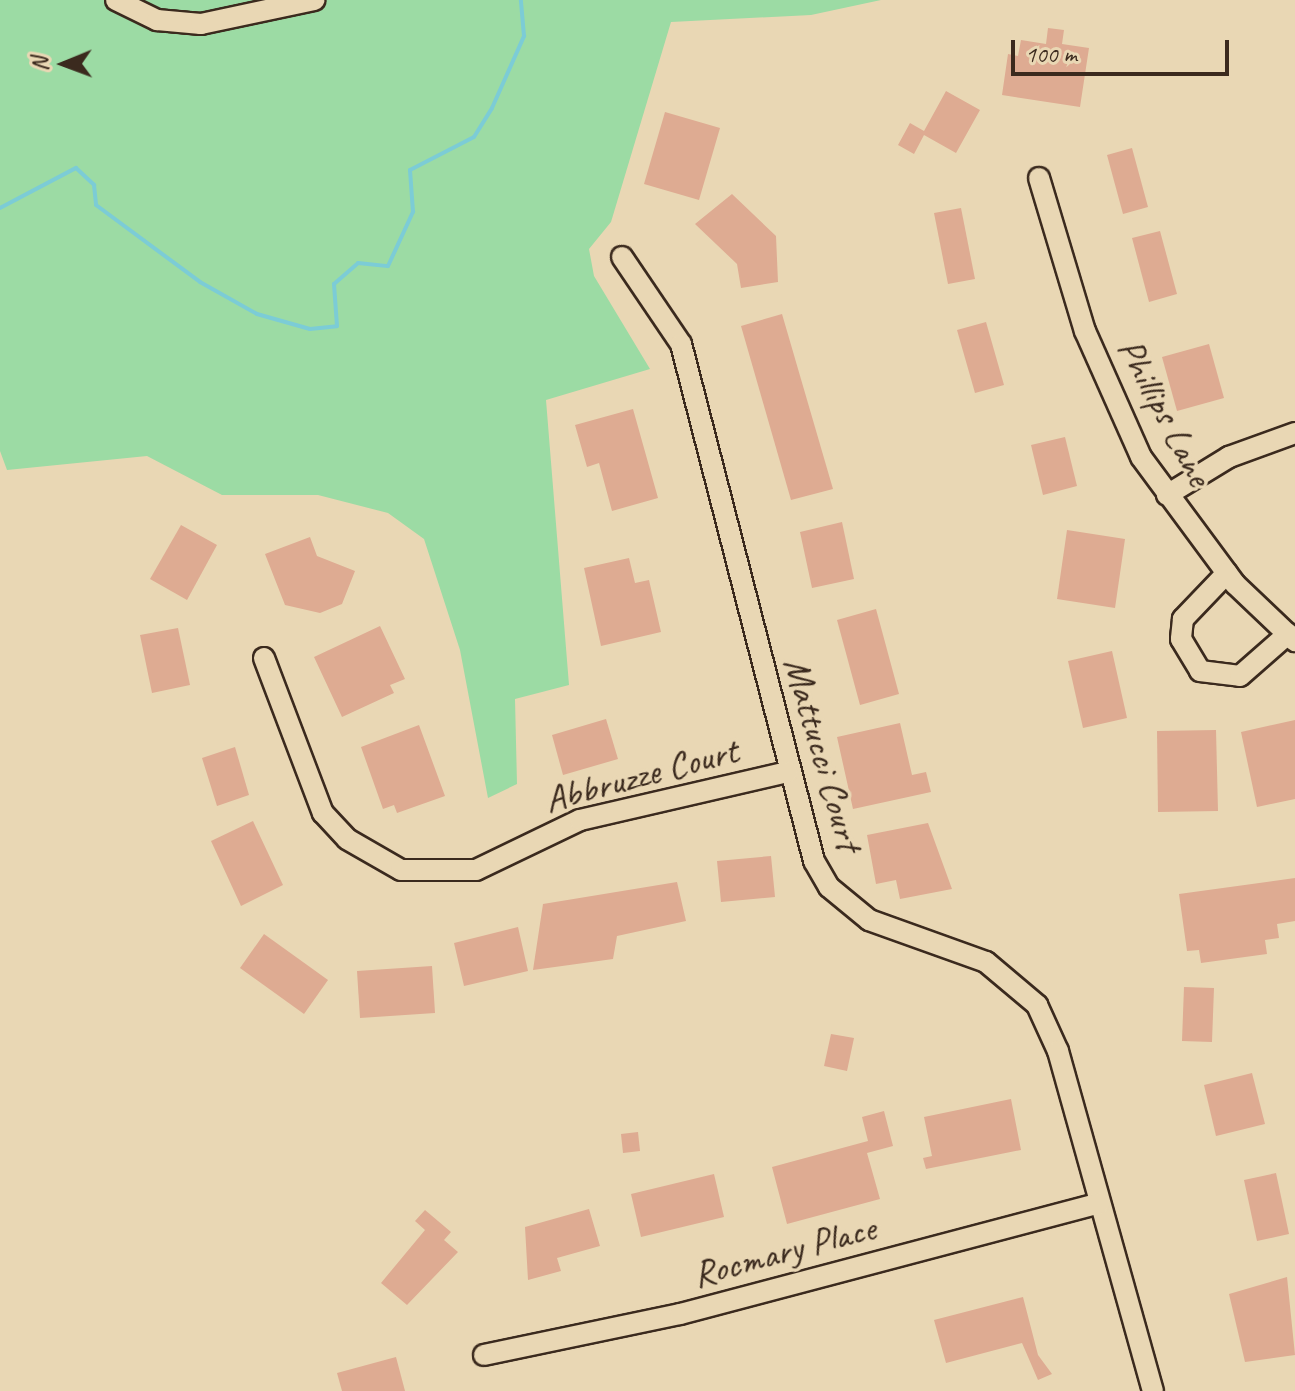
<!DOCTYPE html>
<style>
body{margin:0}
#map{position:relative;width:1295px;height:1391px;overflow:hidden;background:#e9d7b4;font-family:Caveat,sans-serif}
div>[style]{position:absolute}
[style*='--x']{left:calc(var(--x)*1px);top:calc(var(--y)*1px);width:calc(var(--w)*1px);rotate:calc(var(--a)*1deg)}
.green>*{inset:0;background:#9cdba4}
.stream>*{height:4px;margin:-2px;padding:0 2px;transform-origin:2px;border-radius:2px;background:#7cccd6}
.building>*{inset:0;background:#deab92}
.roads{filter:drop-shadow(2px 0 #3b2a1e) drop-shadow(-2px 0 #3b2a1e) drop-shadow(0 2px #3b2a1e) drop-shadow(0 -2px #3b2a1e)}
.minor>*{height:20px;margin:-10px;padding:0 10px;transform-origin:10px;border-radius:10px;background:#e9d7b4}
span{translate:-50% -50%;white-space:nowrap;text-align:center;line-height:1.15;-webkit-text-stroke:7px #e9d7b4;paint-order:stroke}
.street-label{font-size:38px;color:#3b2a1e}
.north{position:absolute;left:24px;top:24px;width:80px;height:80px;-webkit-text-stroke:6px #e9d7b4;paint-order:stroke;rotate:269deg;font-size:22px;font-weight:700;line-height:32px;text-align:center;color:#3b2a1e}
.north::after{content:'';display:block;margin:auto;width:28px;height:36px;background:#3b2a1e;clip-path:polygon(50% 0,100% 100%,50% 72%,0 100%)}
.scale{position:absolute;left:1011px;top:40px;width:218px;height:36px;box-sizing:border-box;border:4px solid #3b2a1e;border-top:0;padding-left:10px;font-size:24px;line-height:28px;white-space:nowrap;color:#3b2a1e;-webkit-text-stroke:6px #e9d7b4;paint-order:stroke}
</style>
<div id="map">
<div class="green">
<i style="clip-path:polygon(0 0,881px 0,811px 15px,671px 22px,611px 222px,589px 249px,594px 276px,650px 369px,546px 400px,569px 685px,515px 699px,517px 784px,488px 798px,460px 650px,424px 539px,388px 513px,318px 495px,222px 495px,147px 456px,7px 470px,0 451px)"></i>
</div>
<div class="stream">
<i style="--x:0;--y:208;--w:86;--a:-27.8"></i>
<i style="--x:76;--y:168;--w:25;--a:43"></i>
<i style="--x:94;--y:185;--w:20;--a:84"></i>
<i style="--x:96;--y:205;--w:129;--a:36.5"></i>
<i style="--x:200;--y:282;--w:65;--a:29.3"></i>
<i style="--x:257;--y:314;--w:55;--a:15.8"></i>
<i style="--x:310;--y:329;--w:27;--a:-6"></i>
<i style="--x:337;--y:326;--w:42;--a:-94.1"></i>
<i style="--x:334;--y:284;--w:32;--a:-41"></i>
<i style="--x:358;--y:263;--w:30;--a:6"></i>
<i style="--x:388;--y:266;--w:60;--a:-65.2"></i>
<i style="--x:413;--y:212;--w:42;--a:-94.1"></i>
<i style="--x:410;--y:170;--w:72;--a:-27.3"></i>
<i style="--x:474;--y:137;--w:34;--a:-58"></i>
<i style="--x:492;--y:108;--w:79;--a:-66"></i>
<i style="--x:524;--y:36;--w:36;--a:-95"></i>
</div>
<div class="building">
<i style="clip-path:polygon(1048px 28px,1064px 30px,1062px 44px,1089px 48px,1080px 107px,1002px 95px,1008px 54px,1018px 56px,1021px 40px,1046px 44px)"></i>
<i style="clip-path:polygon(946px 91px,980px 110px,956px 153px,924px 135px,914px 154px,898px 145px,910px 123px,924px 131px)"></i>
<i style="clip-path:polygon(665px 112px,720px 128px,699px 200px,644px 184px)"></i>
<i style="clip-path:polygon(1132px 148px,1148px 207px,1123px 214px,1107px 155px)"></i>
<i style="clip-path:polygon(732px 194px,776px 236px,778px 282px,741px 288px,737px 264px,695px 224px)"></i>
<i style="clip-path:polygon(961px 208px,975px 279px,948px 284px,934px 213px)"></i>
<i style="clip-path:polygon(1160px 231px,1177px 294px,1149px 302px,1132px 238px)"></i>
<i style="clip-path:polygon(782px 314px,833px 489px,791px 500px,741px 326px)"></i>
<i style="clip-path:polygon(986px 322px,1004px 385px,975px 393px,957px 330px)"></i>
<i style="clip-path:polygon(1209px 344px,1224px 398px,1177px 411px,1162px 357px)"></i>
<i style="clip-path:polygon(633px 409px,658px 498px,612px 511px,599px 463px,587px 467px,575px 425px)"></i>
<i style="clip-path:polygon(1065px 437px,1077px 486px,1043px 495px,1031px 445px)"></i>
<i style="clip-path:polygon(842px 522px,854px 579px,812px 588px,800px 532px)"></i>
<i style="clip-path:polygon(181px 525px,217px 545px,187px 600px,150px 579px)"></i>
<i style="clip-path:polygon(1067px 530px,1125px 539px,1115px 608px,1057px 599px)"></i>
<i style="clip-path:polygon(310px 537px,317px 556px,355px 571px,342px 604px,320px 613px,285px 605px,265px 554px)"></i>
<i style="clip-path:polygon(629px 558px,635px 583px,649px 580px,661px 632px,601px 646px,584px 568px)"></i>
<i style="clip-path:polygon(876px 609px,899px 694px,860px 705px,837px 620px)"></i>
<i style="clip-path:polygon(380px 626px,405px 679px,390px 685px,394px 693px,342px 717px,314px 657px)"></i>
<i style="clip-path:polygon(178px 628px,190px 685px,152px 693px,140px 635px)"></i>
<i style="clip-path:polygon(1112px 651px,1127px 718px,1083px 728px,1068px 661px)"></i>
<i style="clip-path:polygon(606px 719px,618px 759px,563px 775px,552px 735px)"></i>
<i style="clip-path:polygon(1295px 720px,1295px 799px,1257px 807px,1241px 732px)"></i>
<i style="clip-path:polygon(900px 723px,912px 775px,926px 772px,931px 792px,853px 809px,837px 737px)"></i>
<i style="clip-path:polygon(419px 725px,445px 796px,397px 813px,394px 805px,383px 809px,361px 747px)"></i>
<i style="clip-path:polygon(1216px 730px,1218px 811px,1158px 812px,1157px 731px)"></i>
<i style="clip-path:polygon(235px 747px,249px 795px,217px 806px,202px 758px)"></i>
<i style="clip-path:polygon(253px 821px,283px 885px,241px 906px,211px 841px)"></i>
<i style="clip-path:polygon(928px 823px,952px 889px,900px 899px,896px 880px,876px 884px,867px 835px)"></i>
<i style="clip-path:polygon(771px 856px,775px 897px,721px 902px,717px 861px)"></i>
<i style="clip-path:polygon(1295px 878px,1295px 921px,1277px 924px,1279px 938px,1265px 940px,1267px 954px,1201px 963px,1199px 950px,1187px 951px,1179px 894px)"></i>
<i style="clip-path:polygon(677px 882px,686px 921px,617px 936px,613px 959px,533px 970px,543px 904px)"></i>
<i style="clip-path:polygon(518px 927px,528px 971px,464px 986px,454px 943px)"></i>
<i style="clip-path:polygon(264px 934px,328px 980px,304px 1014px,240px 968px)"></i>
<i style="clip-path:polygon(432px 966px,435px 1013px,360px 1018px,357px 971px)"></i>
<i style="clip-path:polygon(1184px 987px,1214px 988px,1212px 1042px,1182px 1041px)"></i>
<i style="clip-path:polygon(831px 1034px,854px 1038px,847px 1071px,824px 1066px)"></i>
<i style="clip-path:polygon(1252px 1073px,1265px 1124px,1216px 1136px,1204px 1085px)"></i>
<i style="clip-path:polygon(1011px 1099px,1021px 1150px,926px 1169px,923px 1158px,932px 1156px,924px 1117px)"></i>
<i style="clip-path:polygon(884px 1111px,893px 1146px,867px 1153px,880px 1199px,787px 1224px,772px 1167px,868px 1141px,862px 1117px)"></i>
<i style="clip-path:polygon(638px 1132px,640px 1151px,623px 1153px,621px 1134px)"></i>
<i style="clip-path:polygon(1276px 1173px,1289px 1234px,1257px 1241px,1244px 1180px)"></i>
<i style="clip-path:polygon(714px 1174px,724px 1217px,641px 1237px,631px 1194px)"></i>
<i style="clip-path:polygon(589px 1209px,600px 1246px,557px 1258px,561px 1271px,528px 1280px,525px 1227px)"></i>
<i style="clip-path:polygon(425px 1210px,451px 1232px,444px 1240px,458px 1252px,407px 1305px,381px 1283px,425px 1230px,415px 1221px)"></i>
<i style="clip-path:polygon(1287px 1277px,1295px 1355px,1245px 1362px,1229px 1294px)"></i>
<i style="clip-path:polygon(1023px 1297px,1038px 1355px,1052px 1374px,1038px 1380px,1022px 1343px,946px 1363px,934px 1320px)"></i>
<i style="clip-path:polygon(396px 1357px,405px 1391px,342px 1391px,337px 1373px)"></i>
</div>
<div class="roads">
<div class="minor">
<i style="--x:116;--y:0;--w:46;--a:26"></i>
<i style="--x:157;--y:20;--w:44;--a:5.2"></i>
<i style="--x:201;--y:24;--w:116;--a:-12"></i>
<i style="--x:1039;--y:178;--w:160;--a:73.3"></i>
<i style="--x:1085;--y:331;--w:138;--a:66"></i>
<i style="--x:1141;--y:457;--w:158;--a:53.5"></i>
<i style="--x:1235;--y:584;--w:83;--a:43.5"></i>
<i style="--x:622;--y:257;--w:105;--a:55.9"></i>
<i style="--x:681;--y:344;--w:534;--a:75.57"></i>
<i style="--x:814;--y:861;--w:30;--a:60"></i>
<i style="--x:829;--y:887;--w:52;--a:39.5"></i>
<i style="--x:869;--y:920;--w:124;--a:19.7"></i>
<i style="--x:986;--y:962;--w:67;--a:40.1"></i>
<i style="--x:1037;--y:1005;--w:51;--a:65.5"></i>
<i style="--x:1058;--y:1051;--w:353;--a:74.4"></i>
<i style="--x:1167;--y:495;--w:73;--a:-31.5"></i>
<i style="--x:1229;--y:457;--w:70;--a:-20"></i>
<i style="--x:1227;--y:573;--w:64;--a:133.7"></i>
<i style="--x:1183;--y:619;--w:20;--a:96"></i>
<i style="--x:1181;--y:639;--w:37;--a:59"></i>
<i style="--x:1200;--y:671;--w:40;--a:7.1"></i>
<i style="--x:1240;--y:676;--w:64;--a:-41.2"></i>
<i style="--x:264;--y:658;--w:166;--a:69.2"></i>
<i style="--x:323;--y:813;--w:35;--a:47"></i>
<i style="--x:347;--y:839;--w:62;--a:29.9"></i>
<i style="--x:401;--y:870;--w:75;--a:0"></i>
<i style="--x:476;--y:870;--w:115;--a:-25.7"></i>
<i style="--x:580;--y:820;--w:213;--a:-13"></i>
<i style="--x:484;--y:1355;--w:200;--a:-11.8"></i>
<i style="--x:680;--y:1314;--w:434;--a:-14.8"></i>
</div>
</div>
<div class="street-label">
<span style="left:1165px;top:412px;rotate:62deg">Phillips Lane</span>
<span style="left:823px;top:754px;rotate:74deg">Mattucci Court</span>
<span style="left:641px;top:775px;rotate:-15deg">Abbruzze Court</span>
<span style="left:784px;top:1251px;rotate:-15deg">Rocmary Place</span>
</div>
<div class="north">N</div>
<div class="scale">100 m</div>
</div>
